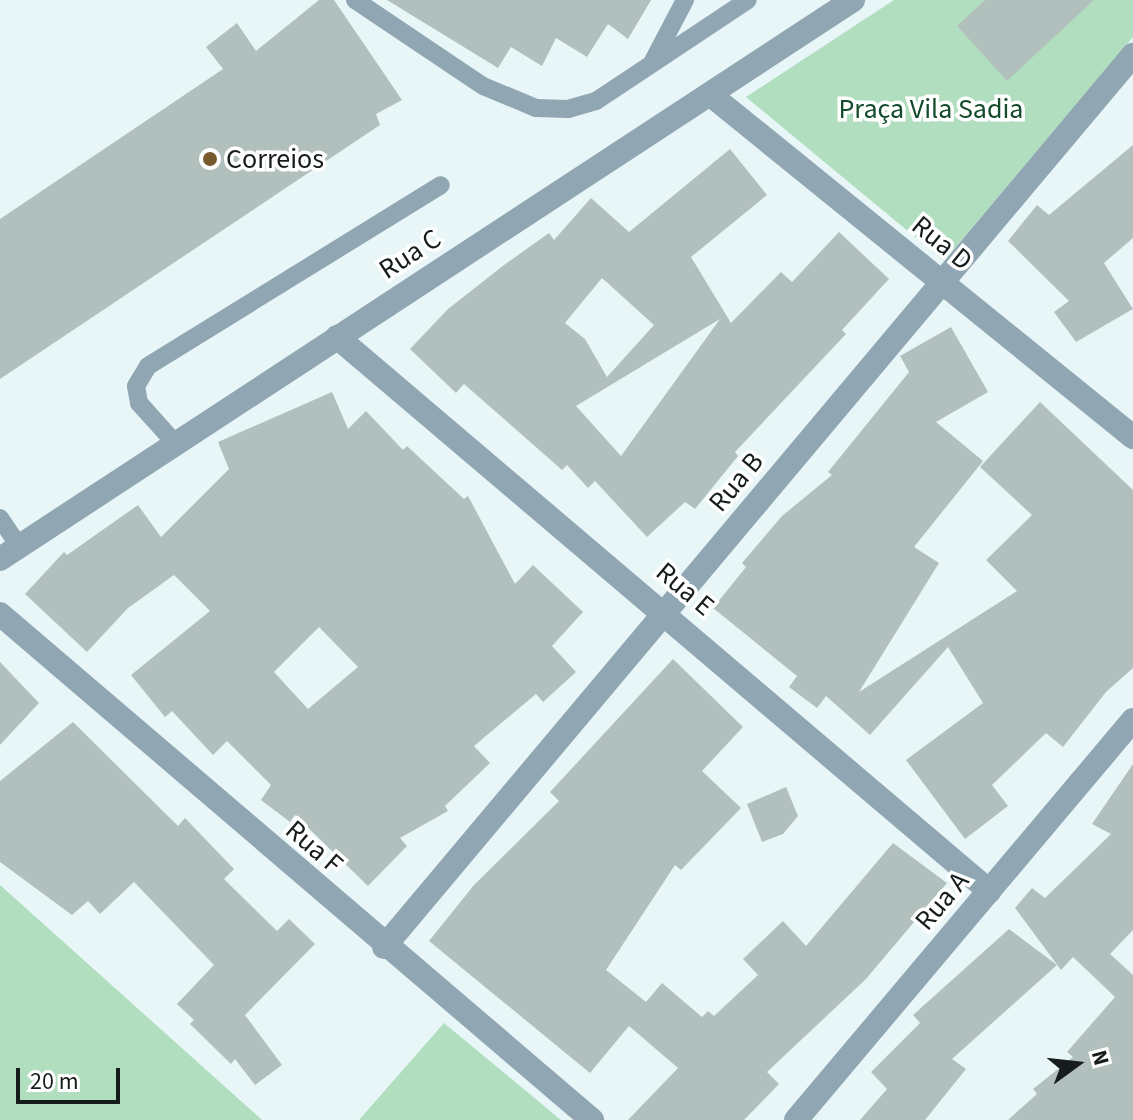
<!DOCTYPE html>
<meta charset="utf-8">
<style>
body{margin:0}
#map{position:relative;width:1133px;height:1120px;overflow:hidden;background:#e8f6f8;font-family:"Source Sans 3",sans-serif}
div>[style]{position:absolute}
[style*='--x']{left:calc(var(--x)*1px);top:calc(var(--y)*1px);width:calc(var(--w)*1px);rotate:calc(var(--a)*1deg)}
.green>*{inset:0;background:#b0debe}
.building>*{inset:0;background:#b2c0bd}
.lane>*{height:18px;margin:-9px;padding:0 9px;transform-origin:9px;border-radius:9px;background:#90a6b3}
.street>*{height:24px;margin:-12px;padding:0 12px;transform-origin:12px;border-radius:12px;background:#90a6b3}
.dots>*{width:22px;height:22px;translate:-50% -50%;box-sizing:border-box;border:4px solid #fff;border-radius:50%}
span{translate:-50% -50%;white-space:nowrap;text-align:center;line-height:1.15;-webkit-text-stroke:7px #fff;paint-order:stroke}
.park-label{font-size:28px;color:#134b2b}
.poi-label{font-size:28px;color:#161c1c}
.left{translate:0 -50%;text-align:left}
.street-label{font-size:28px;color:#161c1c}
.north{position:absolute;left:1037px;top:1024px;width:80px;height:80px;-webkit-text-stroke:6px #fff;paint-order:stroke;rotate:75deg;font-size:22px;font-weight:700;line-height:32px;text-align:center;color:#161c1c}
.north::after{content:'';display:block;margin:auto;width:28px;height:36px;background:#161c1c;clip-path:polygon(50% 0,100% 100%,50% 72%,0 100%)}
.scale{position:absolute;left:16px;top:1068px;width:104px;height:36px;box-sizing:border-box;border:4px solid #161c1c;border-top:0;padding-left:10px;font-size:24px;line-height:28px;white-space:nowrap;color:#161c1c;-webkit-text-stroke:6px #fff;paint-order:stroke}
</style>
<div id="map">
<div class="green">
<i style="clip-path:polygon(894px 0,1133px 0,1133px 37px,944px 261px,746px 97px)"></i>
<i style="clip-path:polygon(0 885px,262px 1120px,0 1120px)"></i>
<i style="clip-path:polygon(444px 1023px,561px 1120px,359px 1120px)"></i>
</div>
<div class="building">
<i style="clip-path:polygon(319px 0,334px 0,402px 100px,376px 114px,380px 125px,0 379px,0 219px,223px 69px,206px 47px,237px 23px,256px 51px)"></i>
<i style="clip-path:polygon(387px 0,651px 0,628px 39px,608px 24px,587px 57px,556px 38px,542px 66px,511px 47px,498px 68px)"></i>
<i style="clip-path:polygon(985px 0,1094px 0,1007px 81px,957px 26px)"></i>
<i style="clip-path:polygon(1133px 145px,1133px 238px,1104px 263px,1133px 309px,1076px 342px,1054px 312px,1069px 301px,1008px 241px,1037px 205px,1049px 215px)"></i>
<i style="clip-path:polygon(evenodd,730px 149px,767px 195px,691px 257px,731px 323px,781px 272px,792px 282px,839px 232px,889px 279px,842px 330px,846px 334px,735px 452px,738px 456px,695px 509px,685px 502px,647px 537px,595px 481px,588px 488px,567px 465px,562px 470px,464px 384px,456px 393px,410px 349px,448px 309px,504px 265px,549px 233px,554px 240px,591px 198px,629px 232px,730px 149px,602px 278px,654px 325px,607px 377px,585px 339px,565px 323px,602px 278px,730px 149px,720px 319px,621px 456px,576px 406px,720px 319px)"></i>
<i style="clip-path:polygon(951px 327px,988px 392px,936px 422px,983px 461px,914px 547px,939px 563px,859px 692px,1017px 591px,986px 560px,1032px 515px,980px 467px,1040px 402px,1133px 490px,1133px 668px,1106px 692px,1063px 747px,1046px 733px,992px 785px,1008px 806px,965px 839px,906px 760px,983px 703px,948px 647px,870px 735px,826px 696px,817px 708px,789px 687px,797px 676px,713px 608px,746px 567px,742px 563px,782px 516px,832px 475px,828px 472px,909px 372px,900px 356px)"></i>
<i style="clip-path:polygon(evenodd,332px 392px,348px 429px,366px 411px,403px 450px,407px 446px,464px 499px,468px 496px,515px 584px,533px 565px,583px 612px,552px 646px,576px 672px,543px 702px,536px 694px,474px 746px,490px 763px,445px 806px,448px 811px,400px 838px,407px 846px,368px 886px,295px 815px,290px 822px,261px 800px,271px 785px,227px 741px,213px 755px,172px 711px,165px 717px,131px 675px,210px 611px,174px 575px,128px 608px,87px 652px,25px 594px,64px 552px,67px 555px,138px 505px,161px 537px,229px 469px,218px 442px,332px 392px,319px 627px,358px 667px,308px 709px,274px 672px,319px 627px)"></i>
<i style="clip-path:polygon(673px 659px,743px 727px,702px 771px,741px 808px,681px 870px,675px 865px,606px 970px,646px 1002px,662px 983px,702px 1017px,708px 1011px,714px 1016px,758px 975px,743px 959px,783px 921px,806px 946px,893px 843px,947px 883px,866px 979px,767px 1072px,779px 1084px,744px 1120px,628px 1120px,678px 1068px,629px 1026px,590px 1073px,429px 941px,474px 885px,559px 801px,550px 792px)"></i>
<i style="clip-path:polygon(0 662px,39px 703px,0 745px)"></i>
<i style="clip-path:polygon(73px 722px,178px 826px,185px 818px,234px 869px,224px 879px,277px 931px,289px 919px,315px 944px,245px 1015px,282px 1065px,255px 1085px,235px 1059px,231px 1064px,190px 1024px,194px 1020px,177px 1004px,214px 965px,134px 882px,100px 914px,88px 901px,72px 915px,0 862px,0 781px)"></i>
<i style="clip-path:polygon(1133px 764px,1133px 930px,1110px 954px,1133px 975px,1133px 1120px,1008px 1120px,1037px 1094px,1033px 1089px,1073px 1057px,1067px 1052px,1115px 997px,1073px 957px,1061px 970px,1015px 908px,1032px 888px,1045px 898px,1111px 834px,1092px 824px)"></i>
<i style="clip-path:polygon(786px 787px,798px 816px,783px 834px,762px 842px,747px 804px)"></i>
<i style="clip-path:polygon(1009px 929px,1057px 965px,952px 1059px,966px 1069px,925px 1120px,860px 1120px,887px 1089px,871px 1072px,920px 1023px,913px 1015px)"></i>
</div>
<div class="lane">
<i style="--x:355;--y:0;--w:154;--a:33.9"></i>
<i style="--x:483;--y:86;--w:57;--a:22.5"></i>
<i style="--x:536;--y:108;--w:32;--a:2"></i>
<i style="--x:568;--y:109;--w:29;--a:-16"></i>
<i style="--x:596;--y:101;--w:182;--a:-33.6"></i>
<i style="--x:653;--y:61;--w:69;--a:-62.3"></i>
<i style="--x:175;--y:443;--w:54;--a:-132"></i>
<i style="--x:139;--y:403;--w:17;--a:-100"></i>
<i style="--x:136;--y:386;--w:23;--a:-59"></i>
<i style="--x:148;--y:366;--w:344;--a:-31.7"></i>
<i style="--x:0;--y:518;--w:34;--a:56"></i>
</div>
<div class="street">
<i style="--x:712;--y:96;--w:542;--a:39.01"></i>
<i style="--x:337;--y:337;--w:856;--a:40.35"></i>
<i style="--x:0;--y:559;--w:1020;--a:-33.24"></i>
<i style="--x:0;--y:614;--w:779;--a:40.52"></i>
<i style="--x:384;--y:947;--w:1165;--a:-49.98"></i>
<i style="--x:796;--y:1120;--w:523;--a:-49.89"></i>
</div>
<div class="dots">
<i style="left:210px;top:159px;background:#785a2e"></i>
</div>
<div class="park-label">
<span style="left:931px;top:109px">Praça Vila Sadia</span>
</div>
<div class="poi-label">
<span class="left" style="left:226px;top:159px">Correios</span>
</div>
<div class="street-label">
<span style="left:942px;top:243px;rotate:39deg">Rua D</span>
<span style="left:410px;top:254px;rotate:-33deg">Rua C</span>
<span style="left:736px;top:482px;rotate:-50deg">Rua B</span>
<span style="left:685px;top:589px;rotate:40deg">Rua E</span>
<span style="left:314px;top:847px;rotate:41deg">Rua F</span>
<span style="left:942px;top:901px;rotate:-50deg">Rua A</span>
</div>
<div class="north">N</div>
<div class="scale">20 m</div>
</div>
